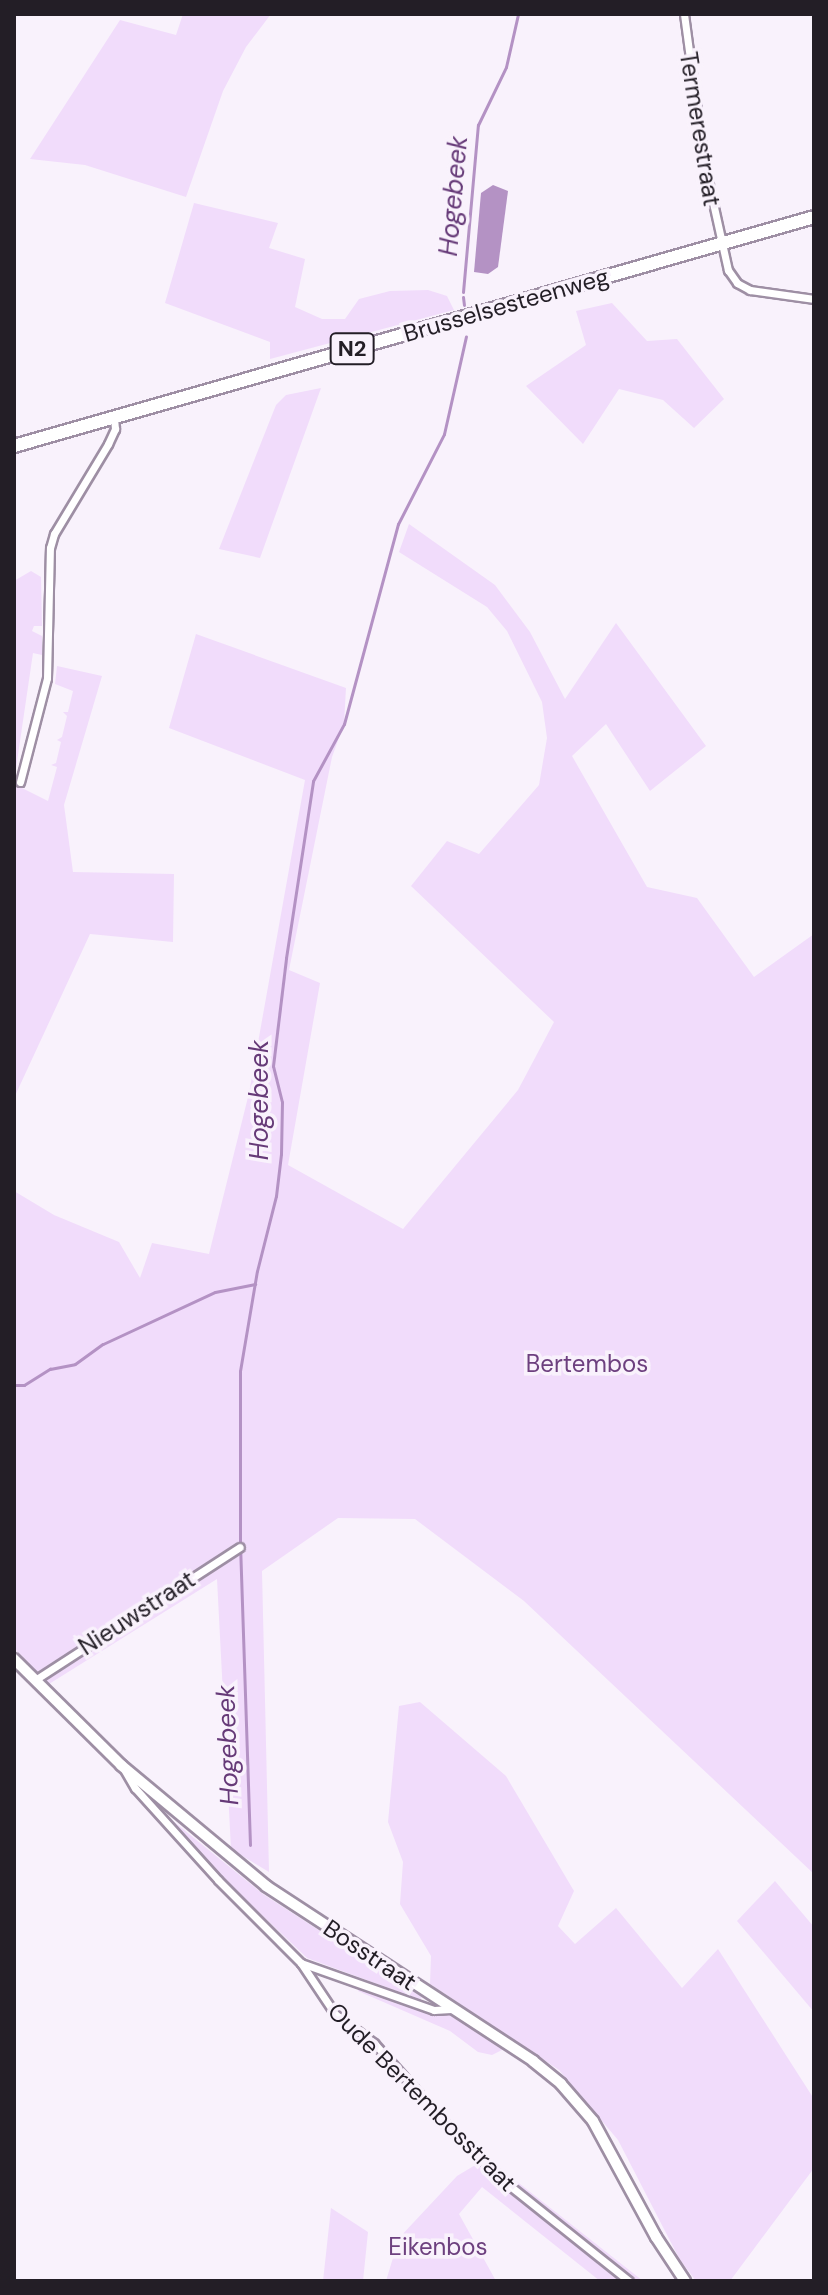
<!DOCTYPE html>
<style>
body{margin:0}
#map{position:relative;width:828px;height:2295px;overflow:hidden;background:#f9f2fc;font-family:"DM Sans",sans-serif}
div>[style]{position:absolute}
[style*='--x']{left:calc(var(--x)*1px);top:calc(var(--y)*1px);width:calc(var(--w)*1px);rotate:calc(var(--a)*1deg)}
.green>*{inset:0;background:#f1dcfb}
.water>*{inset:0;background:#b492c4}
.stream>*{height:3px;margin:-1.5px;padding:0 1.5px;transform-origin:1.5px;border-radius:1.5px;background:#b492c4}
.roads{filter:drop-shadow(2px 0 #9e8fa4) drop-shadow(-2px 0 #9e8fa4) drop-shadow(0 2px #9e8fa4) drop-shadow(0 -2px #9e8fa4)}
.street>*{height:7px;margin:-3.5px;padding:0 3.5px;transform-origin:3.5px;border-radius:3.5px;background:#fff}
.secondary>*{height:10px;margin:-5px;padding:0 5px;transform-origin:5px;border-radius:5px;background:#fff}
.primary>*{height:12px;margin:-6px;padding:0 6px;transform-origin:6px;border-radius:6px;background:#fff}
span{translate:-50% -50%;white-space:nowrap;text-align:center;line-height:1.15;-webkit-text-stroke:7px #f9f2fc;paint-order:stroke}
.shield-label span{padding:2px 6px;background:#f9f2fc;border:2px solid;border-radius:6px;-webkit-text-stroke-width:0}
.shield-label{font-size:22px;color:#231e26;font-weight:700}
.street-label{font-size:24px;color:#231e26}
.park-label{font-size:24px;color:#6d407f}
.water-label{font-size:26px;color:#663a78;font-style:italic}
.frame{position:absolute;inset:0;border:16px solid #231e26;pointer-events:none}
</style>
<div id="map">
<div class="green">
<i style="clip-path:polygon(183px 14px,271px 14px,246px 47px,223px 91px,186px 197px,85px 165px,30px 159px,120px 20px,176px 35px)"></i>
<i style="clip-path:polygon(194px 203px,278px 223px,269px 248px,305px 259px,295px 307px,322px 319px,345px 319px,359px 299px,390px 291px,428px 290px,447px 296px,454px 310px,270px 359px,270px 342px,165px 303px)"></i>
<i style="clip-path:polygon(612px 303px,647px 341px,677px 339px,724px 399px,694px 428px,663px 400px,619px 389px,583px 444px,526px 386px,586px 345px,576px 311px)"></i>
<i style="clip-path:polygon(321px 388px,260px 558px,219px 549px,276px 405px,286px 395px)"></i>
<i style="clip-path:polygon(409px 524px,495px 585px,530px 632px,565px 699px,616px 623px,706px 746px,650px 791px,606px 724px,572px 756px,647px 887px,697px 898px,754px 977px,814px 934px,814px 1874px,524px 1601px,415px 1519px,338px 1518px,262px 1571px,269px 1872px,231px 1849px,217px 1579px,49px 1684px,14px 1648px,14px 1191px,54px 1215px,119px 1242px,140px 1278px,152px 1243px,209px 1254px,249px 1093px,305px 780px,169px 728px,196px 634px,346px 688px,344px 724px,332px 757px,289px 970px,320px 983px,288px 1165px,403px 1229px,518px 1090px,554px 1022px,411px 886px,447px 841px,479px 854px,539px 785px,547px 738px,542px 702px,507px 631px,487px 607px,399px 552px)"></i>
<i style="clip-path:polygon(31px 571px,41px 577px,42px 626px,34px 626px,32px 631px,42px 636px,42px 655px,33px 653px,14px 782px,14px 581px)"></i>
<i style="clip-path:polygon(57px 666px,102px 676px,64px 805px,73px 872px,174px 874px,173px 942px,90px 934px,14px 1098px,14px 784px,48px 801px,57px 767px,51px 765px,56px 763px,61px 742px,57px 740px,62px 737px,67px 716px,63px 712px,68px 712px,73px 691px,55px 684px)"></i>
<i style="clip-path:polygon(420px 1702px,506px 1776px,574px 1891px,558px 1926px,575px 1944px,616px 1908px,682px 1988px,718px 1949px,814px 2099px,814px 2168px,730px 2281px,696px 2281px,680px 2260px,618px 2140px,559px 2070px,430px 1984px,431px 1956px,400px 1904px,403px 1862px,388px 1822px,399px 1706px)"></i>
<i style="clip-path:polygon(173px 1821px,263px 1894px,422px 1997px,420px 2000px,307px 1958px,220px 1875px)"></i>
<i style="clip-path:polygon(775px 1881px,814px 1927px,814px 2012px,737px 1921px)"></i>
<i style="clip-path:polygon(360px 1987px,438px 2014px,448px 2013px,504px 2049px,492px 2055px,478px 2052px,450px 2031px,358px 1991px)"></i>
<i style="clip-path:polygon(487px 2158px,643px 2281px,600px 2281px,482px 2187px,459px 2214px,496px 2281px,386px 2281px,399px 2238px,457px 2176px)"></i>
<i style="clip-path:polygon(331px 2208px,368px 2232px,363px 2281px,323px 2281px)"></i>
</div>
<div class="water">
<i style="clip-path:polygon(493px 185px,508px 191px,498px 267px,488px 274px,474px 272px,481px 193px)"></i>
</div>
<div class="stream">
<i style="--x:463;--y:292;--w:168;--a:-84.9"></i>
<i style="--x:478;--y:125;--w:64;--a:-64.2"></i>
<i style="--x:506;--y:67;--w:54;--a:-77.2"></i>
<i style="--x:463;--y:297;--w:8;--a:83"></i>
<i style="--x:14;--y:1385;--w:10;--a:0"></i>
<i style="--x:24;--y:1385;--w:31;--a:-32"></i>
<i style="--x:50;--y:1369;--w:25;--a:-11"></i>
<i style="--x:75;--y:1364;--w:34;--a:-36"></i>
<i style="--x:103;--y:1344;--w:123;--a:-24.9"></i>
<i style="--x:215;--y:1292;--w:41;--a:-11.3"></i>
<i style="--x:250;--y:1845;--w:298;--a:-91.9"></i>
<i style="--x:240;--y:1547;--w:176;--a:-90"></i>
<i style="--x:240;--y:1371;--w:101;--a:-80.4"></i>
<i style="--x:257;--y:1271;--w:77;--a:-75.8"></i>
<i style="--x:276;--y:1196;--w:42;--a:-83.2"></i>
<i style="--x:281;--y:1154;--w:52;--a:-88.9"></i>
<i style="--x:282;--y:1102;--w:37;--a:-104"></i>
<i style="--x:273;--y:1066;--w:109;--a:-83.1"></i>
<i style="--x:286;--y:958;--w:179;--a:-81.3"></i>
<i style="--x:313;--y:781;--w:65;--a:-61.5"></i>
<i style="--x:344;--y:724;--w:207;--a:-74.9"></i>
<i style="--x:398;--y:524;--w:101;--a:-62.9"></i>
<i style="--x:444;--y:434;--w:100;--a:-77.3"></i>
</div>
<div class="roads">
<div class="street">
<i style="--x:684;--y:14;--w:149;--a:82.3"></i>
<i style="--x:704;--y:162;--w:111;--a:77.5"></i>
<i style="--x:728;--y:270;--w:16;--a:55"></i>
<i style="--x:737;--y:283;--w:15;--a:28"></i>
<i style="--x:750;--y:290;--w:65;--a:8"></i>
<i style="--x:20;--y:782;--w:107;--a:-75.4"></i>
<i style="--x:47;--y:678;--w:130;--a:-88.7"></i>
<i style="--x:50;--y:548;--w:15;--a:-74"></i>
<i style="--x:54;--y:534;--w:105;--a:-59"></i>
<i style="--x:108;--y:444;--w:17;--a:-65"></i>
<i style="--x:115;--y:429;--w:12;--a:-95"></i>
<i style="--x:35;--y:1680;--w:244;--a:-33"></i>
<i style="--x:125;--y:1771;--w:20;--a:60"></i>
<i style="--x:135;--y:1788;--w:124;--a:47.9"></i>
<i style="--x:218;--y:1880;--w:117;--a:45"></i>
<i style="--x:301;--y:1963;--w:61;--a:56.3"></i>
<i style="--x:335;--y:2014;--w:49;--a:36.6"></i>
<i style="--x:374;--y:2043;--w:125;--a:48.3"></i>
<i style="--x:457;--y:2136;--w:73;--a:43.3"></i>
<i style="--x:510;--y:2186;--w:152;--a:38.6"></i>
<i style="--x:301;--y:1963;--w:141;--a:19.5"></i>
<i style="--x:434;--y:2010;--w:17;--a:-3"></i>
</div>
<div class="secondary">
<i style="--x:14;--y:1659;--w:151;--a:44.7"></i>
<i style="--x:121;--y:1765;--w:189;--a:39.8"></i>
<i style="--x:266;--y:1886;--w:319;--a:33.2"></i>
<i style="--x:533;--y:2061;--w:36;--a:39"></i>
<i style="--x:561;--y:2084;--w:49;--a:49.1"></i>
<i style="--x:593;--y:2121;--w:132;--a:61.5"></i>
<i style="--x:656;--y:2237;--w:53;--a:56.6"></i>
</div>
<div class="primary">
<i style="--x:14;--y:446;--w:832;--a:-15.97"></i>
</div>
</div>
<div class="shield-label">
<span style="left:352px;top:349px">N2</span>
</div>
<div class="street-label">
<span style="left:700px;top:129px;rotate:81deg">Termerestraat</span>
<span style="left:506px;top:305px;rotate:-16deg">Brusselsesteenweg</span>
<span style="left:137px;top:1613px;rotate:-33deg">Nieuwstraat</span>
<span style="left:370px;top:1955px;rotate:34deg">Bosstraat</span>
<span style="left:422px;top:2097px;rotate:45deg">Oude Bertembosstraat</span>
</div>
<div class="park-label">
<span style="left:587px;top:1364px">Bertembos</span>
<span style="left:438px;top:2247px">Eikenbos</span>
</div>
<div class="water-label">
<span style="left:454px;top:196px;rotate:-85deg">Hogebeek</span>
<span style="left:260px;top:1100px;rotate:-90deg">Hogebeek</span>
<span style="left:228px;top:1745px;rotate:-92deg">Hogebeek</span>
</div>
<div class="frame"></div>
</div>
